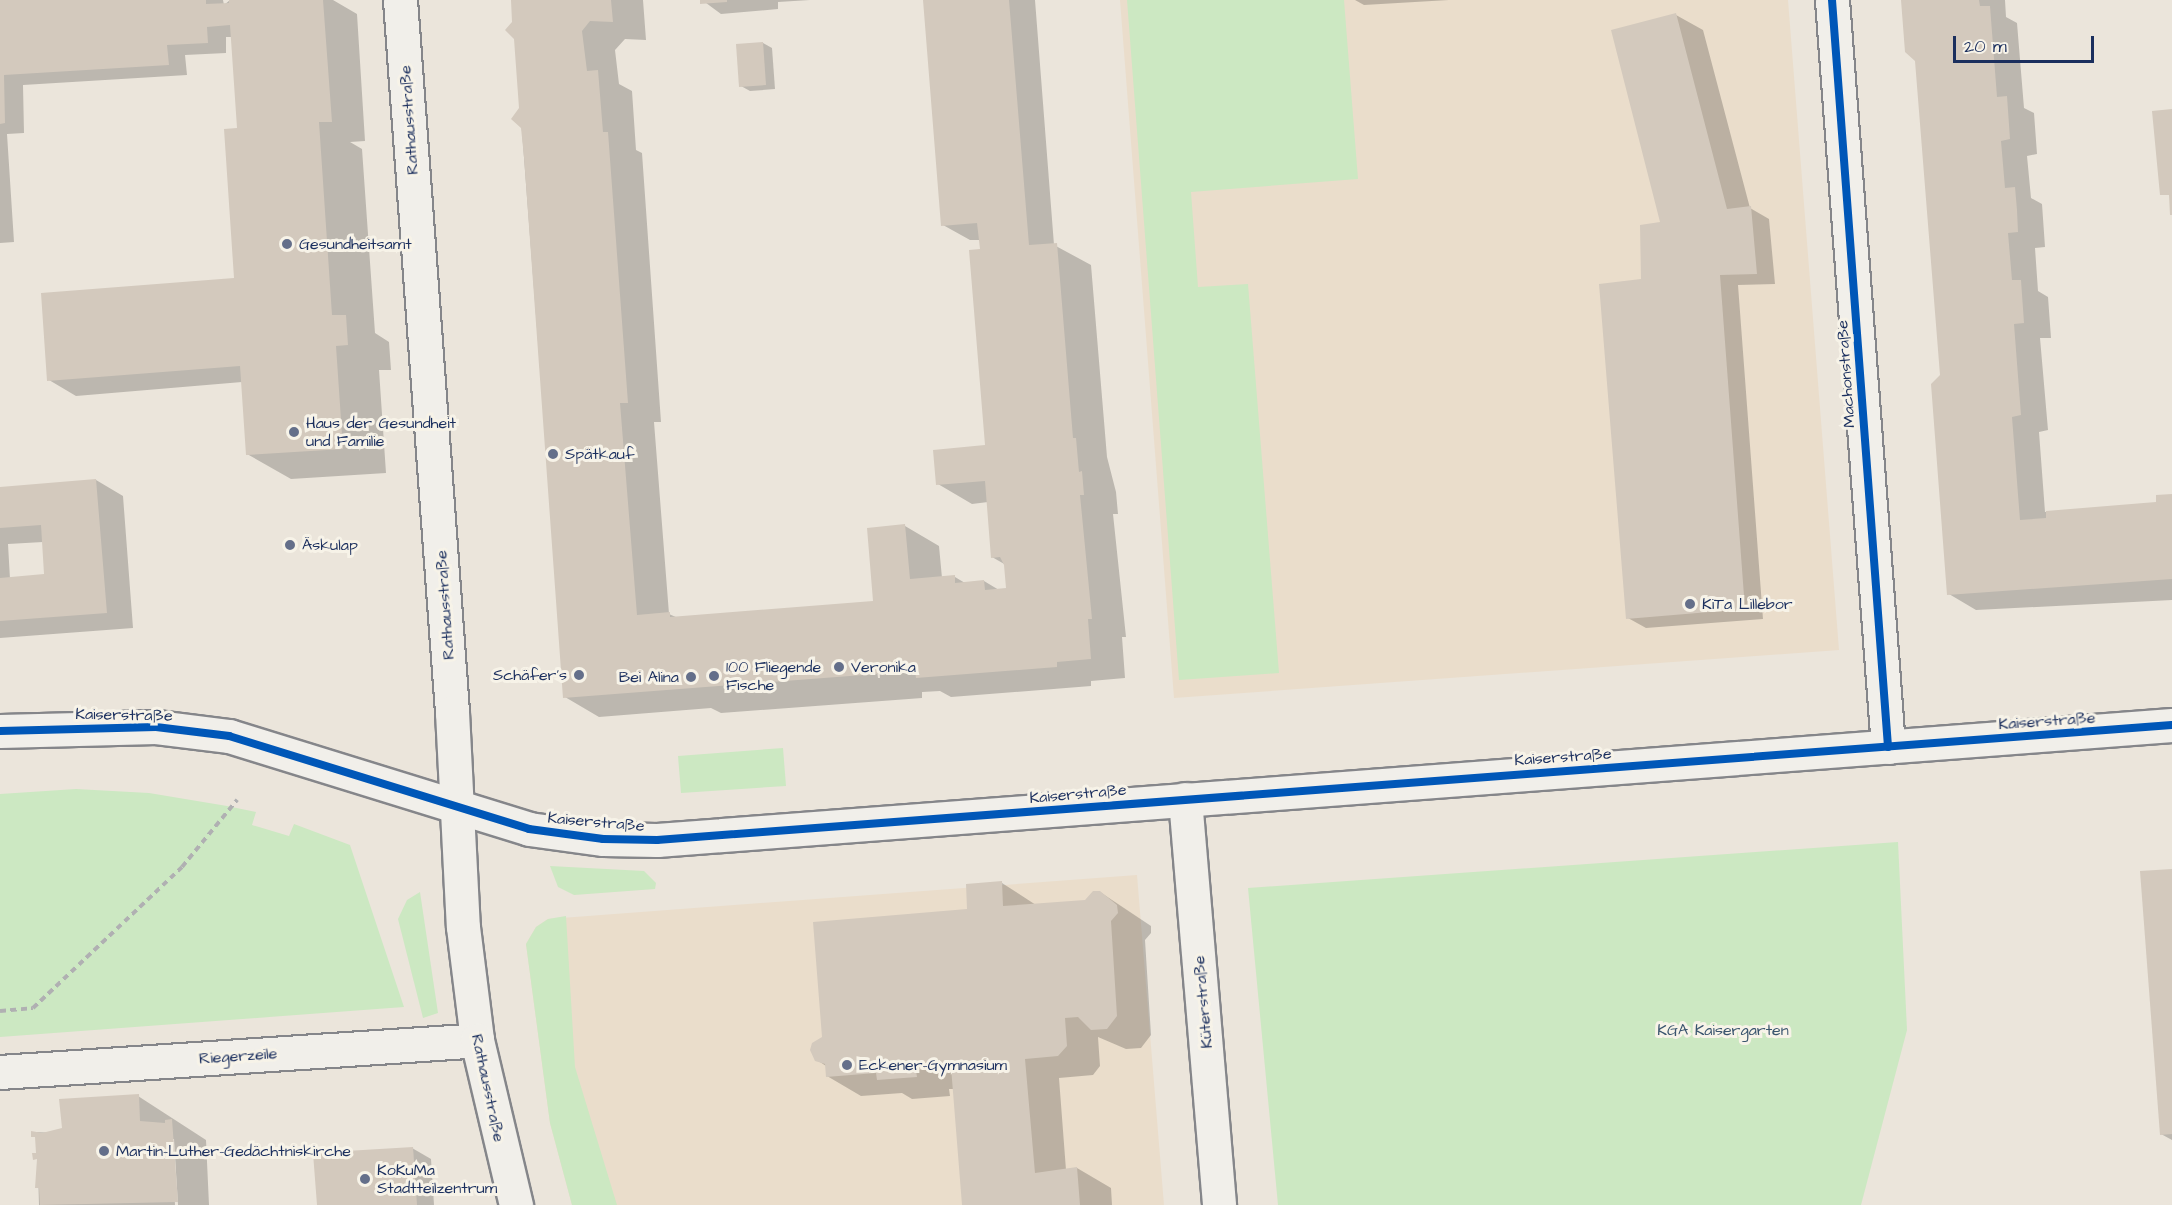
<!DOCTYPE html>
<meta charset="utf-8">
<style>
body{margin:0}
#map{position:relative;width:2172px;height:1205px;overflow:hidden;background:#ebe5db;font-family:"Architects Daughter",sans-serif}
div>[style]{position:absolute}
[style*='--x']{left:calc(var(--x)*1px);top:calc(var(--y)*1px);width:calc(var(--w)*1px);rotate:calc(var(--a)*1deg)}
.built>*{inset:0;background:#eaddcb}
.green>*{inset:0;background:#cce8c2}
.shadow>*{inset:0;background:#0003}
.building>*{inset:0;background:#d3c9bd}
.path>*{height:4px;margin-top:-2px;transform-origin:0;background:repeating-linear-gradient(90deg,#b0b0b2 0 6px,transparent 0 10.5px)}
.roads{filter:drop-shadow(2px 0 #85868a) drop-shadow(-2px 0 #85868a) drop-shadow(0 2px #85868a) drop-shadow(0 -2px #85868a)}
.street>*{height:33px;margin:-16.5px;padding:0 16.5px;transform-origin:16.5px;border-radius:16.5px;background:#f1efea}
.secondary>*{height:33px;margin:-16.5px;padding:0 16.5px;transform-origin:16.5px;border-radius:16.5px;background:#f1efea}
.cycleway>*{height:8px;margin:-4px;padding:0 4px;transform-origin:4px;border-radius:4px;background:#0057b8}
.dots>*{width:16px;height:16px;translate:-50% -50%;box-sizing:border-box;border:3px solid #f7f3e8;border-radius:50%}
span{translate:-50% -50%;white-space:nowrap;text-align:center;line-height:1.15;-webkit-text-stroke:6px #f7f3e8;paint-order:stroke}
.street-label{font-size:16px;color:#1b2f5e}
.poi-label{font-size:16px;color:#1b2f5e}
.left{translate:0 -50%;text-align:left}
.right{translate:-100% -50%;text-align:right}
.park-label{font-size:16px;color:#39546e}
.scale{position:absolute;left:1953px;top:36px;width:141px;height:27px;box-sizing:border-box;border:3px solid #1b2f5e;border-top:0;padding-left:8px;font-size:18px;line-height:21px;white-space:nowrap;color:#1b2f5e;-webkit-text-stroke:4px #f7f3e8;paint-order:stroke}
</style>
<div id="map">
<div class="built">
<i style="clip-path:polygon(1120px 0,1788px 0,1839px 650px,1174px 698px)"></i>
<i style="clip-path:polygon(1137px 875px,1164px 1205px,572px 1205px,550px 1123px,526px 944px,536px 927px,548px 919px)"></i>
</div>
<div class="green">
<i style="clip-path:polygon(1127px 0,1344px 0,1358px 179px,1191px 192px,1198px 287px,1248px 284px,1279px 673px,1179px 680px)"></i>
<i style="clip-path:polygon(783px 748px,786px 786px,681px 793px,678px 756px)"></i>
<i style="clip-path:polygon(76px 789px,149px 793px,227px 806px,256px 812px,252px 825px,289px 836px,294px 824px,350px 845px,404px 1007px,0 1037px,0 794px)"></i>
<i style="clip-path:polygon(1898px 842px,1907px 1030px,1861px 1205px,1278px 1205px,1248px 888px)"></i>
<i style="clip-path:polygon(550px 866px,644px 871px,656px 883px,655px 889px,574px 895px,558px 887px)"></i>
<i style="clip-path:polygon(420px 892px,438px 1013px,423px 1018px,398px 919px,407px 900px)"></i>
<i style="clip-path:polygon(566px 916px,575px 1067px,617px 1205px,572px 1205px,550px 1123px,526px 944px,536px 927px,548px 919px)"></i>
</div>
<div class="shadow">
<i style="clip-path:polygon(0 0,223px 0,224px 5px,230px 0,333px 0,357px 14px,365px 141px,350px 142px,362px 149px,375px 333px,389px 342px,391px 370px,379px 370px,386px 473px,291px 479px,247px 454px,242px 382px,76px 396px,49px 380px,235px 280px,239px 129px,233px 37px,226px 37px,226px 53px,185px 55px,187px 75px,23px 85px,24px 133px,7px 134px,14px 242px,0 243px)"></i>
<i style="clip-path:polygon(evenodd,512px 0,643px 0,646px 40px,625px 39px,615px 50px,619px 84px,632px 91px,636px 150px,642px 153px,661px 422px,654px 422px,669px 614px,678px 618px,875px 602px,905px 526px,939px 546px,942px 578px,955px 577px,965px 583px,984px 581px,999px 590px,1007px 589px,1006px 565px,992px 557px,988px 502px,972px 504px,938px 484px,986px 446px,981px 250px,980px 240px,970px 240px,943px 225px,925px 0,1035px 0,1054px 245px,1091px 265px,1107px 457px,1116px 492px,1118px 514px,1113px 514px,1126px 637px,1122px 637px,1125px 678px,1091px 681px,1091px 686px,951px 697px,940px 691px,922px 692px,922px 698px,721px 713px,711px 708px,599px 717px,565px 697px,512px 0,879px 661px,880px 678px,878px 678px,876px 662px,879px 661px)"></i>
<i style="clip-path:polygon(702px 0,810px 0,778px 2px,778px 9px,721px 14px)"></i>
<i style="clip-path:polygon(1355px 0,1449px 0,1364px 5px)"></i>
<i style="clip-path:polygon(1903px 0,2005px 0,2006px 17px,2017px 23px,2024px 108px,2034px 113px,2037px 154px,2027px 156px,2031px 198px,2042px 204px,2045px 247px,2035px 248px,2038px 291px,2048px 297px,2051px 338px,2040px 338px,2048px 430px,2039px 432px,2045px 512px,2158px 504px,2172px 496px,2172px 600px,1976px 610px,1949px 594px,1941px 375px,1916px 60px)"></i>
<i style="clip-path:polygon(1676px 15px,1703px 30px,1750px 208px,1769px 219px,1775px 284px,1738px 285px,1763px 619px,1646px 628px,1628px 618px,1643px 281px,1660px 223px)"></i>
<i style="clip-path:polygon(763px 43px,772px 48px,775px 89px,750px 91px,741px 86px)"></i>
<i style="clip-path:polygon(evenodd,96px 480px,123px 496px,133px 628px,0 638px,0 488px,96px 480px,43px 542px,46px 576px,10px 579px,8px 544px,43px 542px)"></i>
<i style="clip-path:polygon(2172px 870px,2172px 1140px,2161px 1134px)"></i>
<i style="clip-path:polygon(1002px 883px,1036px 905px,1086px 901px,1100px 892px,1151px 926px,1151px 933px,1145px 940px,1151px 1035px,1141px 1048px,1126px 1049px,1098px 1037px,1100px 1066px,1093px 1075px,1059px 1078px,1066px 1170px,1077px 1168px,1111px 1188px,1112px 1205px,964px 1205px,954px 1089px,949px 1089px,950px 1096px,912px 1099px,902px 1093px,861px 1096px,827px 1076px,826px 1066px,817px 1060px,824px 1038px,969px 911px,968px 885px)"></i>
<i style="clip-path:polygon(138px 1096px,206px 1140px,209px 1205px,178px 1205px,174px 1139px,171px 1139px,175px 1205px,39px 1205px,37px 1138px,33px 1132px,58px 1133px)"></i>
<i style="clip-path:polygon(412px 1148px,431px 1159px,434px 1205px,318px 1205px)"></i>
</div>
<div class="building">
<i style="clip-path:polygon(0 0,206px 0,206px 4px,229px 3px,229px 0,323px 0,332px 122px,319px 122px,332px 315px,346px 315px,348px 345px,336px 346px,343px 449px,246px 455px,240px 366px,47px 381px,41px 293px,234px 278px,224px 129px,237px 128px,230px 25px,207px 27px,208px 43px,167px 45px,169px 65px,4px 75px,5px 123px,0 124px)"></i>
<i style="clip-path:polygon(511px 0,611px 0,613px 22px,590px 21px,582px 31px,587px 71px,598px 70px,603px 132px,608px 132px,628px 403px,620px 403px,637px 615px,670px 612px,670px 617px,873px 601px,867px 528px,905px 524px,910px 579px,955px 575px,955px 583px,984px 580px,985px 590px,1006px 588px,1004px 565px,1000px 557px,991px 558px,985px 481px,936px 485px,933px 450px,985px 445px,969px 250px,980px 249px,977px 223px,941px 226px,923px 0,1009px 0,1029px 245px,1057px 243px,1073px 438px,1076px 438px,1079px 472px,1082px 471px,1084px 495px,1080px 495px,1092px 619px,1088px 619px,1091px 659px,1057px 662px,1057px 667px,916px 678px,915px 671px,563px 698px,524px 157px,521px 128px,511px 119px,519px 108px,514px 39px,505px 30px,512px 22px)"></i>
<i style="clip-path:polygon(700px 0,727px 0,727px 2px,700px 4px)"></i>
<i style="clip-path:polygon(1901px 0,1979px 0,1980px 6px,1990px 6px,1997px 97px,2007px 96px,2010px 139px,2001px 141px,2005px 188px,2015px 187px,2017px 210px,2018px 232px,2008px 233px,2012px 280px,2021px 280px,2024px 323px,2014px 324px,2021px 415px,2012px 417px,2020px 520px,2046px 518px,2046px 511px,2156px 502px,2156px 495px,2172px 494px,2172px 579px,1947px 595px,1931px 384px,1940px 375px,1915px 61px,1905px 52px)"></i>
<i style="clip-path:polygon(1676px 13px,1727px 209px,1751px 206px,1757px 274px,1720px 275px,1745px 609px,1626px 619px,1599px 284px,1641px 279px,1640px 225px,1660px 222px,1611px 30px)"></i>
<i style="clip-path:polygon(763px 42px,766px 85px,739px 87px,736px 44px)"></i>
<i style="clip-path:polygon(2172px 109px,2172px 215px,2170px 215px,2169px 195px,2160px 195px,2152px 111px)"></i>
<i style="clip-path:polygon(96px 479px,107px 613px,0 621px,0 578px,44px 574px,41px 525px,0 528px,0 487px)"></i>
<i style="clip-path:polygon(2172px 869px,2172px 1134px,2160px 1135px,2140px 871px)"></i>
<i style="clip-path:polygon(1002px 881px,1003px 906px,1085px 900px,1093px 891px,1100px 891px,1117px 905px,1118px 913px,1111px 921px,1117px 1016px,1107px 1029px,1091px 1030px,1078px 1017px,1065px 1018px,1067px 1046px,1058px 1056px,1025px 1059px,1035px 1173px,1077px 1167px,1080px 1205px,962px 1205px,951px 1067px,916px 1070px,917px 1077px,877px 1080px,876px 1073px,826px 1077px,825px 1064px,815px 1061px,810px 1050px,812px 1043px,822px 1037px,813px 922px,967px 909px,966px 884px)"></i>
<i style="clip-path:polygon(139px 1094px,140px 1121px,165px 1123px,165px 1120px,172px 1119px,178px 1202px,40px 1205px,39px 1188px,35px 1188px,37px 1159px,33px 1160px,32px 1153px,36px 1153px,35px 1137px,31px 1137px,31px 1131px,42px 1133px,62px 1128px,59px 1099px)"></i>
<i style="clip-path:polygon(413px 1147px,417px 1205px,317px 1205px,313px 1153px)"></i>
</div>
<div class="path">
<i style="--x:0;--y:1011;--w:33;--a:-5"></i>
<i style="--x:33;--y:1008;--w:205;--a:-43.4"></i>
<i style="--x:182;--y:867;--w:87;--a:-50.6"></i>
</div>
<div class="roads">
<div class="street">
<i style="--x:1832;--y:0;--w:749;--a:85.71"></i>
<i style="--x:1185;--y:799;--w:407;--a:85.2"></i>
<i style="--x:0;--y:1072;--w:478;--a:-3.8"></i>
</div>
<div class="secondary">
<i style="--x:400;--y:0;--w:714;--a:85.82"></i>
<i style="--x:452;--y:712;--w:215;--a:87.1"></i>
<i style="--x:463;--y:927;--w:114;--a:82.9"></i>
<i style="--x:477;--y:1040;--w:170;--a:76.7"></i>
<i style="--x:0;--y:731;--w:156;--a:-1.5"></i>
<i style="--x:156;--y:727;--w:74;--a:7"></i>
<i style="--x:229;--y:736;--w:314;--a:17.2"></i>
<i style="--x:529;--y:829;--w:75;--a:7.7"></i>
<i style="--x:603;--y:839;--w:54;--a:1.1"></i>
<i style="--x:657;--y:840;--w:1519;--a:-4.34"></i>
</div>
</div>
<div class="cycleway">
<i style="--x:1832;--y:0;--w:749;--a:85.71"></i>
<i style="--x:0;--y:731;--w:156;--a:-1.5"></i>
<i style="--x:156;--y:727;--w:74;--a:7"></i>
<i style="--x:229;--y:736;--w:314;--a:17.2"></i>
<i style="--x:529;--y:829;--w:75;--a:7.7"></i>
<i style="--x:603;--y:839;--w:54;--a:1.1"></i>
<i style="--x:657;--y:840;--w:1519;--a:-4.34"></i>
</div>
<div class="dots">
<i style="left:287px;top:244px;background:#646f8a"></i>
<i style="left:294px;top:432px;background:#646f8a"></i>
<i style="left:553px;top:454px;background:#646f8a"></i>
<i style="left:290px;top:545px;background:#646f8a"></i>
<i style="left:1690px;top:604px;background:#646f8a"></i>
<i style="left:839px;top:667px;background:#646f8a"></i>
<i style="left:579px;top:675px;background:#646f8a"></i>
<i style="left:714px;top:676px;background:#646f8a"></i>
<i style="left:691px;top:677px;background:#646f8a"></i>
<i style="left:847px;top:1065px;background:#646f8a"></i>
<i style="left:104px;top:1151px;background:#646f8a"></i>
<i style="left:365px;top:1179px;background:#646f8a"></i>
</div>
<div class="street-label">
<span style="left:409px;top:120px;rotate:-94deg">Rathausstraße</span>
<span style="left:1846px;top:374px;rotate:-94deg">Machonstraße</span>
<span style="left:445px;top:605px;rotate:-94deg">Rathausstraße</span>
<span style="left:124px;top:715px;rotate:1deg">Kaiserstraße</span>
<span style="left:2047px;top:721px;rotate:-4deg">Kaiserstraße</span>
<span style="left:1563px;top:757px;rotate:-4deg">Kaiserstraße</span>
<span style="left:1078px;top:794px;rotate:-5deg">Kaiserstraße</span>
<span style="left:596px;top:822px;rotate:5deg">Kaiserstraße</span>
<span style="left:1203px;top:1002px;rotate:-95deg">Küterstraße</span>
<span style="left:238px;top:1056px;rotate:-4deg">Riegerzeile</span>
<span style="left:488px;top:1088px;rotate:78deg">Rathausstraße</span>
</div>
<div class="poi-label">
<span class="left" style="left:299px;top:244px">Gesundheitsamt</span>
<span class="left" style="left:306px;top:432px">Haus der Gesundheit<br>und Familie</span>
<span class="left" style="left:565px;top:454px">Spätkauf</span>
<span class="left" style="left:302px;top:545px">Äskulap</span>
<span class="left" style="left:1702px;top:604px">KiTa Lillebor</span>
<span class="left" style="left:726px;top:676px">100 Fliegende<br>Fische</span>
<span class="left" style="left:851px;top:667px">Veronika</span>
<span class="right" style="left:567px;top:675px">Schäfer's</span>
<span class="right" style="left:679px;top:677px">Bei Alina</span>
<span class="left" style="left:859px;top:1065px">Eckener-Gymnasium</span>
<span class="left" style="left:116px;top:1151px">Martin-Luther-Gedächtniskirche</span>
<span class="left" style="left:377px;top:1179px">KoKuMa<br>Stadtteilzentrum</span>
</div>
<div class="park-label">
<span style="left:1723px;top:1030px">KGA Kaisergarten</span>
</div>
<div class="scale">20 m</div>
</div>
